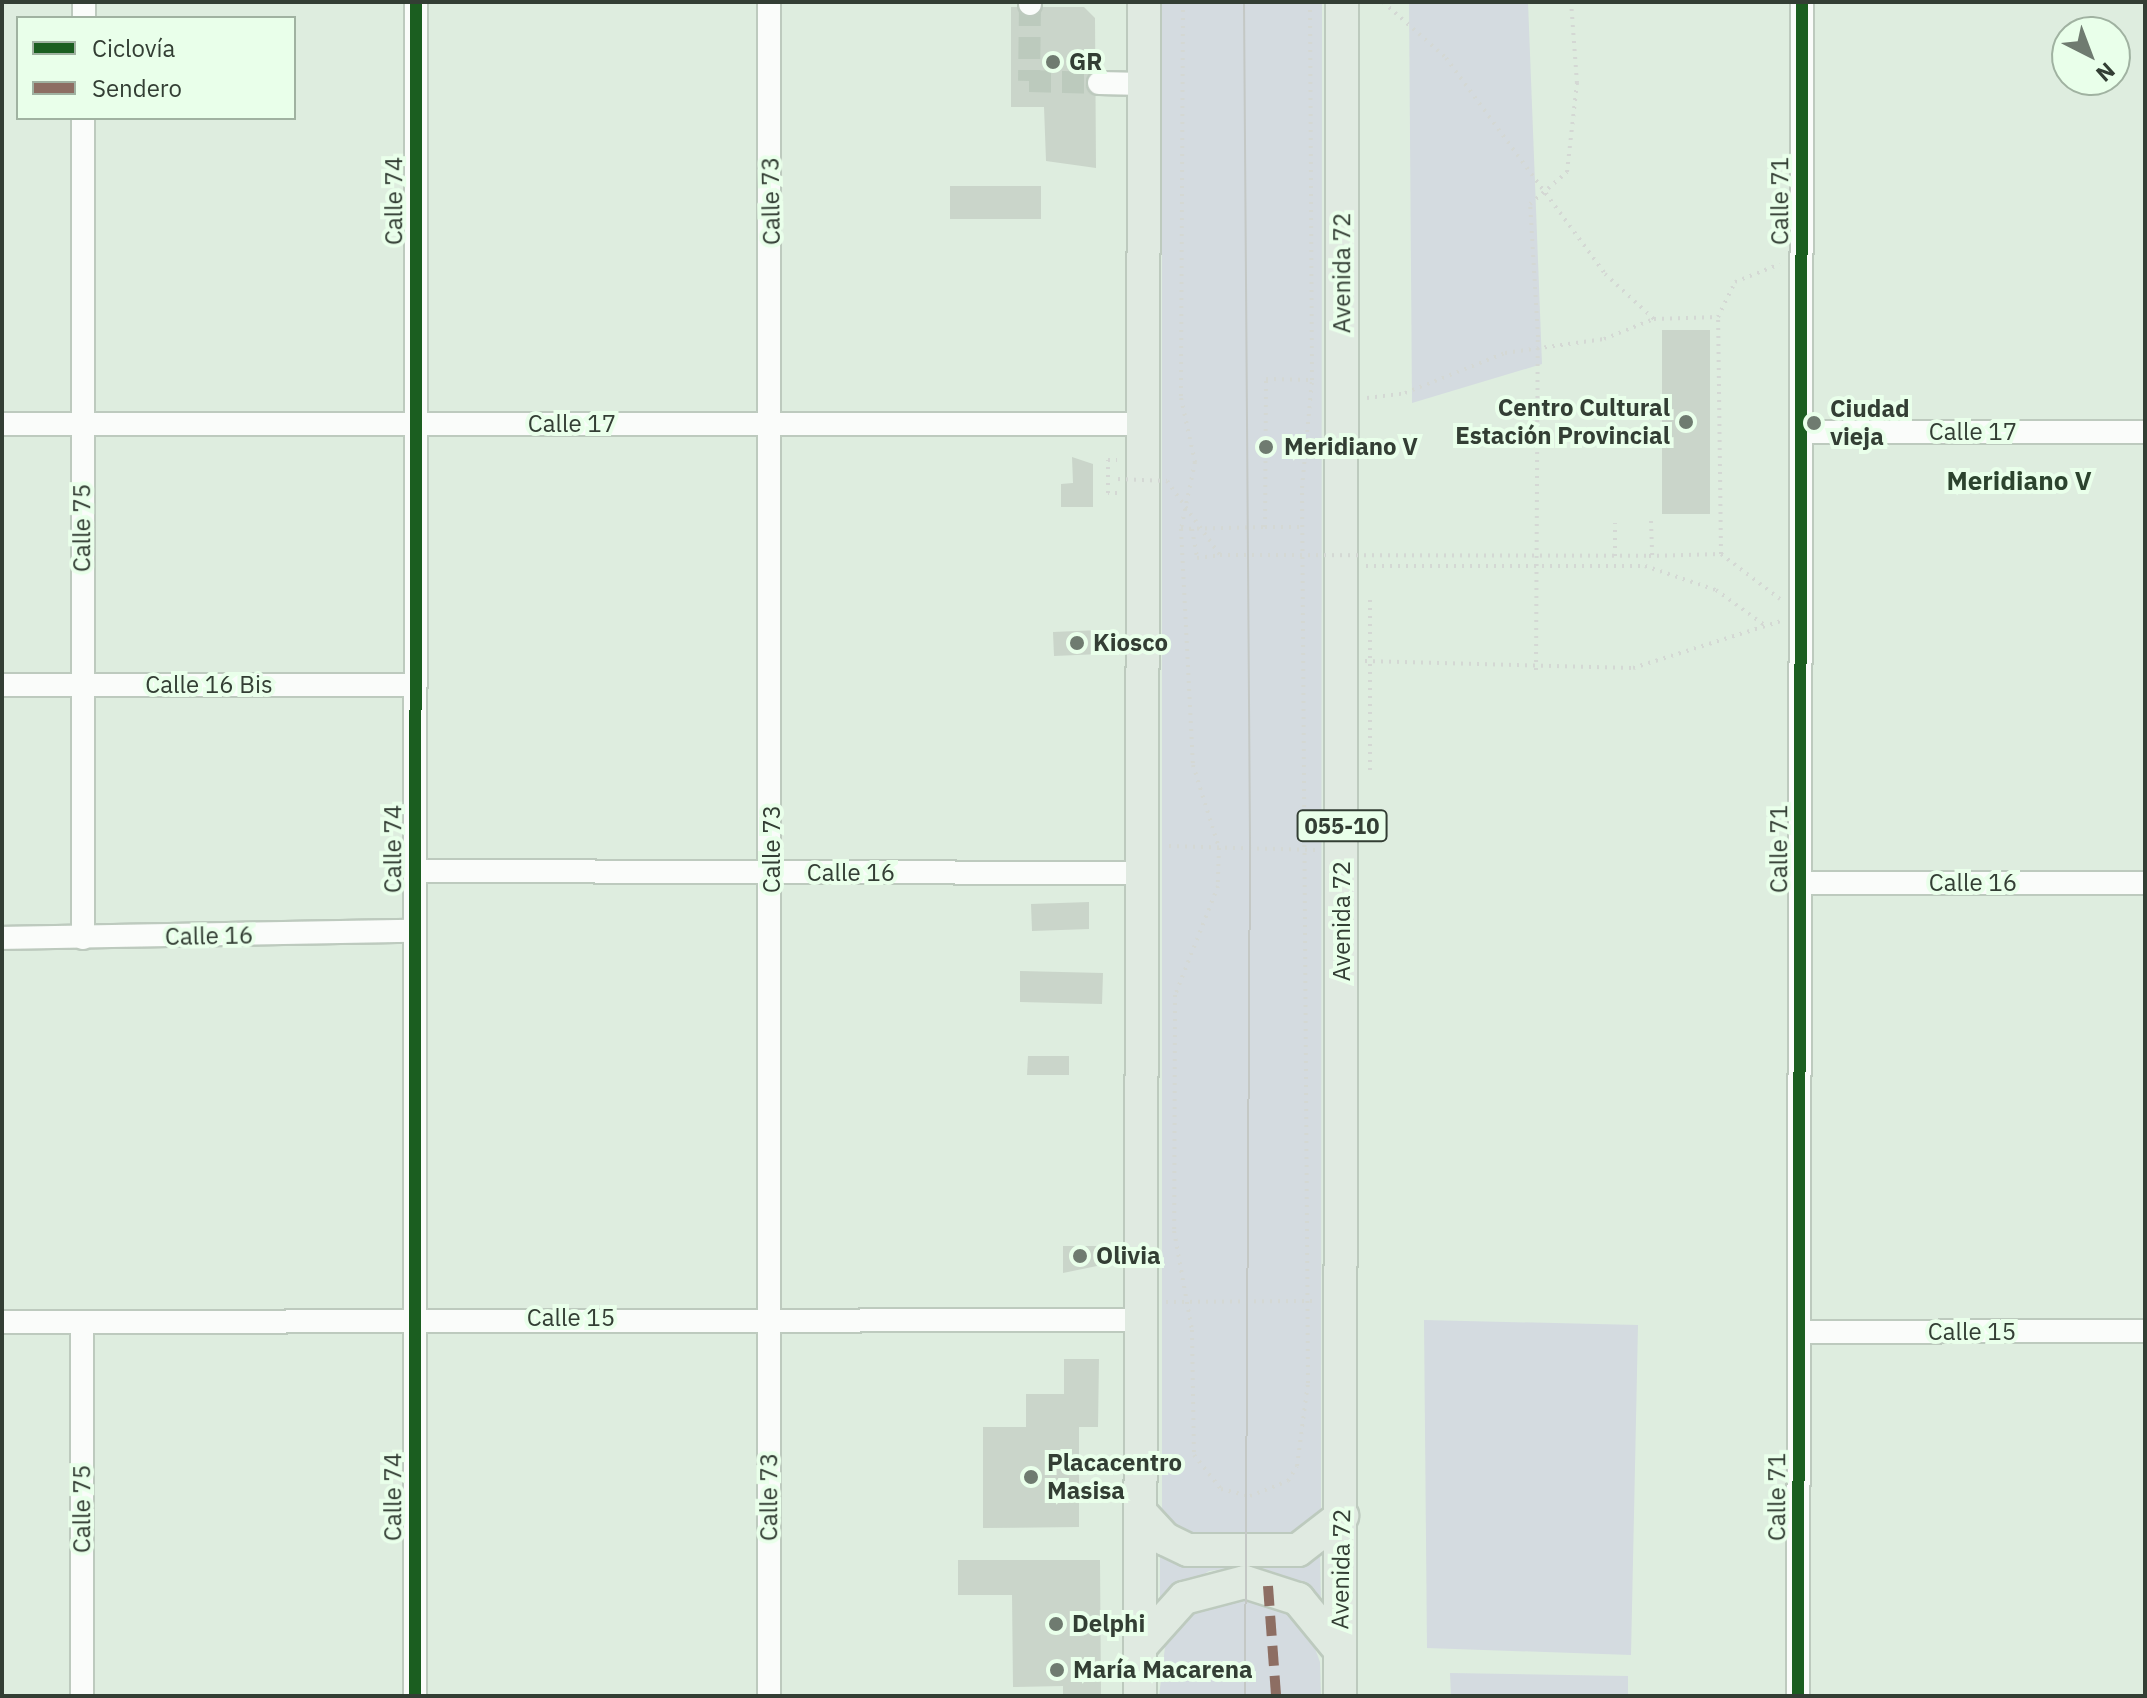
<!DOCTYPE html>
<meta charset="utf-8">
<style>
body{margin:0}
#map{position:relative;width:2147px;height:1698px;overflow:hidden;background:#deeddf;font-family:"IBM Plex Sans",sans-serif}
div>[style]{position:absolute}
[style*='--x']{left:calc(var(--x)*1px);top:calc(var(--y)*1px);width:calc(var(--w)*1px);rotate:calc(var(--a)*1deg)}
.green>*{inset:0;background:#d4dbe0}
.building>*{inset:0;background:#cad5ca}
.minor-tunnel>*{height:22px;margin-top:-11px;transform-origin:0;background:repeating-linear-gradient(90deg,#bccabd 0 22px,transparent 0 33px)}
.path>*{height:4px;margin-top:-2px;transform-origin:0;background:repeating-linear-gradient(90deg,#d4d8d4 0 2px,transparent 0 8px)}
.roads{filter:drop-shadow(2px 0 #bdcabe) drop-shadow(-2px 0 #bdcabe) drop-shadow(0 2px #bdcabe) drop-shadow(0 -2px #bdcabe)}
.minor>*{height:22px;margin:-11px;padding:0 11px;transform-origin:11px;border-radius:11px;background:#fafcfa}
.highway>*{height:32px;margin:-16px;padding:0 16px;transform-origin:16px;border-radius:16px;background:#e0eae1}
.tram>*{height:2px;margin:-1px;padding:0 1px;transform-origin:1px;border-radius:1px;background:#c4c8c5}
.path-bridge>*{height:4px;margin-top:-2px;transform-origin:0;background:repeating-linear-gradient(90deg,#d4d8d4 0 2px,transparent 0 8px)}
.quiet>*{height:10px;margin-top:-5px;transform-origin:0;background:repeating-linear-gradient(90deg,#8d6e63 0 20px,transparent 0 30px)}
.cycleway>*{height:12px;margin:-6px;padding:0 6px;transform-origin:6px;border-radius:6px;background:#1b5e20}
.dots>*{width:22px;height:22px;translate:-50% -50%;box-sizing:border-box;border:4px solid #e9ffea;border-radius:50%}
span{translate:-50% -50%;white-space:nowrap;text-align:center;line-height:1.15;-webkit-text-stroke:8px #e9ffea;paint-order:stroke}
.shield-label span{padding:2px 6px;background:#e9ffea;border:2px solid;border-radius:6px;-webkit-text-stroke-width:0}
.shield-label{font-size:22px;color:#333e34;font-weight:700}
.poi-label{font-size:24px;color:#333e34;font-weight:700}
.left{translate:0 -50%;text-align:left}
.right{translate:-100% -50%;text-align:right}
.street-label{font-size:24px;color:#333e34}
.neighbourhood-label{font-size:26px;color:#2c432e;font-weight:700}
.frame{position:absolute;inset:0;border:4px solid #333e34;pointer-events:none}
.legend{position:absolute;left:16px;top:16px;width:280px;height:104px;box-sizing:border-box;background:#e9ffea;border:2px solid #a0b2a1;margin:0;padding:10px 14px;list-style:none;font-size:24px;color:#333e34}
.legend li{display:flex;align-items:center;gap:16px;height:40px}
.legend b{width:40px;border:2px solid #a0b2a1}
.north{position:absolute;left:2051px;top:16px;width:80px;height:80px;box-sizing:border-box;background:#e9ffea;border:2px solid #a0b2a1;border-radius:50%;rotate:138deg;font-size:22px;font-weight:700;line-height:32px;text-align:center;color:#333e34}
.north::after{content:'';display:block;margin:auto;width:28px;height:36px;background:#6f7b70;clip-path:polygon(50% 0,100% 100%,50% 72%,0 100%)}
</style>
<div id="map">
<div class="green">
<i style="clip-path:polygon(1162px 2px,1322px 2px,1321px 1513px,1305px 1536px,1184px 1539px,1162px 1517px)"></i>
<i style="clip-path:polygon(1409px 2px,1528px 2px,1542px 364px,1412px 403px)"></i>
<i style="clip-path:polygon(1424px 1320px,1638px 1325px,1631px 1655px,1427px 1648px)"></i>
<i style="clip-path:polygon(1160px 1550px,1320px 1550px,1321px 1604px,1274px 1572px,1239px 1567px,1209px 1571px,1160px 1601px)"></i>
<i style="clip-path:polygon(1227px 1593px,1288px 1608px,1309px 1632px,1320px 1662px,1321px 1696px,1159px 1696px,1166px 1639px,1181px 1618px)"></i>
<i style="clip-path:polygon(1450px 1673px,1628px 1676px,1628px 1696px,1451px 1696px)"></i>
</div>
<div class="building">
<i style="clip-path:polygon(1011px 7px,1084px 7px,1095px 18px,1096px 168px,1046px 161px,1044px 107px,1011px 107px)"></i>
<i style="clip-path:polygon(950px 186px,1041px 186px,1041px 219px,950px 219px)"></i>
<i style="clip-path:polygon(1662px 330px,1710px 330px,1710px 514px,1662px 514px)"></i>
<i style="clip-path:polygon(1072px 457px,1093px 464px,1093px 507px,1061px 507px,1061px 484px,1073px 483px)"></i>
<i style="clip-path:polygon(1100px 630px,1100px 654px,1054px 656px,1053px 632px)"></i>
<i style="clip-path:polygon(1089px 902px,1089px 929px,1032px 931px,1031px 904px)"></i>
<i style="clip-path:polygon(1020px 971px,1103px 973px,1102px 1004px,1020px 1002px)"></i>
<i style="clip-path:polygon(1028px 1056px,1069px 1056px,1069px 1075px,1027px 1075px)"></i>
<i style="clip-path:polygon(1063px 1246px,1097px 1246px,1097px 1266px,1063px 1273px)"></i>
<i style="clip-path:polygon(1064px 1359px,1099px 1359px,1098px 1427px,1079px 1427px,1079px 1527px,983px 1528px,983px 1427px,1026px 1427px,1026px 1394px,1064px 1394px)"></i>
<i style="clip-path:polygon(958px 1560px,1100px 1560px,1101px 1696px,1063px 1696px,1063px 1686px,1013px 1687px,1012px 1595px,958px 1595px)"></i>
</div>
<div class="minor-tunnel">
<i style="--x:1030;--y:4;--w:77;--a:90.7"></i>
<i style="--x:1029;--y:81;--w:70;--a:1.6"></i>
</div>
<div class="path">
<i style="--x:1183;--y:2;--w:396;--a:90.3"></i>
<i style="--x:1181;--y:398;--w:66;--a:77.7"></i>
<i style="--x:1195;--y:462;--w:68;--a:101.8"></i>
<i style="--x:1181;--y:529;--w:236;--a:87.1"></i>
<i style="--x:1193;--y:765;--w:87;--a:72.6"></i>
<i style="--x:1219;--y:848;--w:38;--a:92"></i>
<i style="--x:1218;--y:886;--w:117;--a:111.5"></i>
<i style="--x:1175;--y:995;--w:236;--a:90.2"></i>
<i style="--x:1174;--y:1231;--w:101;--a:79.7"></i>
<i style="--x:1192;--y:1330;--w:125;--a:89.1"></i>
<i style="--x:1194;--y:1455;--w:43;--a:51.5"></i>
<i style="--x:1221;--y:1489;--w:30;--a:14"></i>
<i style="--x:1250;--y:1496;--w:41;--a:-21.5"></i>
<i style="--x:1288;--y:1481;--w:17;--a:-59"></i>
<i style="--x:1297;--y:1466;--w:84;--a:-82.5"></i>
<i style="--x:1308;--y:1383;--w:895;--a:-90.38"></i>
<i style="--x:1302;--y:488;--w:108;--a:-84.7"></i>
<i style="--x:1312;--y:380;--w:378;--a:-90.3"></i>
<i style="--x:1383;--y:2;--w:84;--a:41.6"></i>
<i style="--x:1446;--y:58;--w:268;--a:53.6"></i>
<i style="--x:1605;--y:274;--w:67;--a:42.6"></i>
<i style="--x:1367;--y:398;--w:38;--a:-7"></i>
<i style="--x:1405;--y:393;--w:108;--a:-21.8"></i>
<i style="--x:1505;--y:353;--w:100;--a:-8"></i>
<i style="--x:1604;--y:339;--w:54;--a:-21.8"></i>
<i style="--x:1654;--y:319;--w:64;--a:-1.8"></i>
<i style="--x:1117;--y:493;--w:9;--a:180"></i>
<i style="--x:1108;--y:493;--w:33;--a:-90"></i>
<i style="--x:1108;--y:460;--w:9;--a:0"></i>
<i style="--x:1651;--y:521;--w:35;--a:88"></i>
<i style="--x:1265;--y:527;--w:40;--a:0"></i>
<i style="--x:1181;--y:529;--w:84;--a:-1.4"></i>
<i style="--x:1265;--y:527;--w:148;--a:-89.6"></i>
<i style="--x:1266;--y:379;--w:45;--a:1.3"></i>
<i style="--x:1192;--y:529;--w:29;--a:80"></i>
<i style="--x:1197;--y:558;--w:23;--a:-7"></i>
<i style="--x:1615;--y:556;--w:33;--a:-90"></i>
<i style="--x:1649;--y:556;--w:72;--a:-1.6"></i>
<i style="--x:1366;--y:566;--w:279;--a:0"></i>
<i style="--x:1645;--y:566;--w:75;--a:18.7"></i>
<i style="--x:1716;--y:590;--w:62;--a:35.8"></i>
<i style="--x:1780;--y:599;--w:74;--a:-142.7"></i>
<i style="--x:1721;--y:554;--w:237;--a:-90.7"></i>
<i style="--x:1718;--y:317;--w:39;--a:-64"></i>
<i style="--x:1735;--y:282;--w:48;--a:-21.8"></i>
<i style="--x:1365;--y:661;--w:268;--a:1.5"></i>
<i style="--x:1633;--y:668;--w:155;--a:-17.6"></i>
<i style="--x:1536;--y:670;--w:333;--a:-89.7"></i>
<i style="--x:1538;--y:337;--w:133;--a:-93.4"></i>
<i style="--x:1530;--y:204;--w:49;--a:-40.9"></i>
<i style="--x:1567;--y:172;--w:90;--a:-83.6"></i>
<i style="--x:1577;--y:83;--w:81;--a:-94.2"></i>
<i style="--x:1370;--y:770;--w:171;--a:-90"></i>
<i style="--x:1169;--y:846;--w:147;--a:1.6"></i>
<i style="--x:1166;--y:1302;--w:151;--a:-0.4"></i>
</div>
<div class="roads">
<div class="minor">
<i style="--x:769;--y:2;--w:1694;--a:90"></i>
<i style="--x:1030;--y:4;--w:2;--a:-90"></i>
<i style="--x:84;--y:18;--w:16;--a:-90"></i>
<i style="--x:1099;--y:83;--w:45;--a:1.3"></i>
<i style="--x:2;--y:424;--w:1141;--a:0"></i>
<i style="--x:1802;--y:432;--w:343;--a:0"></i>
<i style="--x:2;--y:685;--w:413;--a:0"></i>
<i style="--x:415;--y:871;--w:727;--a:0.16"></i>
<i style="--x:1800;--y:883;--w:345;--a:0"></i>
<i style="--x:2;--y:938;--w:413;--a:-1"></i>
<i style="--x:83;--y:938;--w:820;--a:-90"></i>
<i style="--x:2;--y:1322;--w:1139;--a:-0.1"></i>
<i style="--x:1799;--y:1332;--w:346;--a:-0.2"></i>
<i style="--x:82;--y:1696;--w:373;--a:-90"></i>
<i style="--x:415;--y:1696;--w:1694;--a:-89.97"></i>
<i style="--x:1798;--y:1696;--w:1694;--a:-89.86"></i>
</div>
<div class="highway">
<i style="--x:1140;--y:1512;--w:37;--a:47"></i>
<i style="--x:1165;--y:1539;--w:25;--a:26"></i>
<i style="--x:1188;--y:1550;--w:110;--a:0"></i>
<i style="--x:1298;--y:1550;--w:56;--a:-37.7"></i>
<i style="--x:1140;--y:1647;--w:66;--a:-48.1"></i>
<i style="--x:1184;--y:1598;--w:63;--a:-14.7"></i>
<i style="--x:1245;--y:1582;--w:56;--a:17.8"></i>
<i style="--x:1298;--y:1599;--w:65;--a:50.6"></i>
<i style="--x:1140;--y:1696;--w:1694;--a:-89.86"></i>
<i style="--x:1340;--y:1696;--w:1694;--a:-89.93"></i>
</div>
</div>
<div class="tram">
<i style="--x:1244;--y:2;--w:847;--a:89.59"></i>
<i style="--x:1250;--y:849;--w:847;--a:90.34"></i>
</div>
<div class="path-bridge">
<i style="--x:1118;--y:479;--w:49;--a:2.3"></i>
<i style="--x:1167;--y:481;--w:91;--a:54.4"></i>
<i style="--x:1220;--y:555;--w:429;--a:0.1"></i>
</div>
<div class="quiet">
<i style="--x:1268;--y:1586;--w:110;--a:85.8"></i>
</div>
<div class="cycleway">
<i style="--x:415;--y:1696;--w:1694;--a:-89.97"></i>
<i style="--x:1798;--y:1696;--w:1694;--a:-89.86"></i>
</div>
<div class="dots">
<i style="left:1053px;top:62px;background:#6f7b70"></i>
<i style="left:1686px;top:422px;background:#6f7b70"></i>
<i style="left:1814px;top:423px;background:#6f7b70"></i>
<i style="left:1266px;top:447px;background:#6f7b70"></i>
<i style="left:1077px;top:643px;background:#6f7b70"></i>
<i style="left:1080px;top:1256px;background:#6f7b70"></i>
<i style="left:1031px;top:1477px;background:#6f7b70"></i>
<i style="left:1056px;top:1624px;background:#6f7b70"></i>
<i style="left:1057px;top:1670px;background:#6f7b70"></i>
</div>
<div class="shield-label">
<span style="left:1342px;top:826px">055-10</span>
</div>
<div class="poi-label">
<span class="left" style="left:1069px;top:62px">GR</span>
<span class="right" style="left:1670px;top:422px">Centro Cultural<br>Estación Provincial</span>
<span class="left" style="left:1830px;top:423px">Ciudad<br>vieja</span>
<span class="left" style="left:1284px;top:447px">Meridiano V</span>
<span class="left" style="left:1093px;top:643px">Kiosco</span>
<span class="left" style="left:1096px;top:1256px">Olivia</span>
<span class="left" style="left:1047px;top:1477px">Placacentro<br>Masisa</span>
<span class="left" style="left:1072px;top:1624px">Delphi</span>
<span class="left" style="left:1073px;top:1670px">María Macarena</span>
</div>
<div class="street-label">
<span style="left:394px;top:201px;rotate:-90deg">Calle 74</span>
<span style="left:771px;top:201px;rotate:-91deg">Calle 73</span>
<span style="left:1780px;top:201px;rotate:-90deg">Calle 71</span>
<span style="left:1342px;top:273px;rotate:-90deg">Avenida 72</span>
<span style="left:572px;top:424px">Calle 17</span>
<span style="left:1973px;top:432px">Calle 17</span>
<span style="left:82px;top:528px;rotate:-90deg">Calle 75</span>
<span style="left:209px;top:685px">Calle 16 Bis</span>
<span style="left:393px;top:849px;rotate:-90deg">Calle 74</span>
<span style="left:772px;top:849px;rotate:-90deg">Calle 73</span>
<span style="left:1779px;top:849px;rotate:-90deg">Calle 71</span>
<span style="left:851px;top:873px">Calle 16</span>
<span style="left:1973px;top:883px">Calle 16</span>
<span style="left:1342px;top:921px;rotate:-90deg">Avenida 72</span>
<span style="left:209px;top:936px;rotate:-1deg">Calle 16</span>
<span style="left:571px;top:1318px">Calle 15</span>
<span style="left:1972px;top:1332px">Calle 15</span>
<span style="left:393px;top:1497px;rotate:-90deg">Calle 74</span>
<span style="left:769px;top:1497px;rotate:-90deg">Calle 73</span>
<span style="left:1777px;top:1497px;rotate:-90deg">Calle 71</span>
<span style="left:82px;top:1509px;rotate:-90deg">Calle 75</span>
<span style="left:1341px;top:1569px;rotate:-89deg">Avenida 72</span>
</div>
<div class="neighbourhood-label">
<span style="left:2019px;top:481px">Meridiano V</span>
</div>
<div class="frame"></div>
<ul class="legend">
<li><b style="height:10px;background:#1b5e20"></b>Ciclovía</li>
<li><b style="height:10px;background:#8d6e63"></b>Sendero</li>
</ul>
<div class="north">N</div>
</div>
